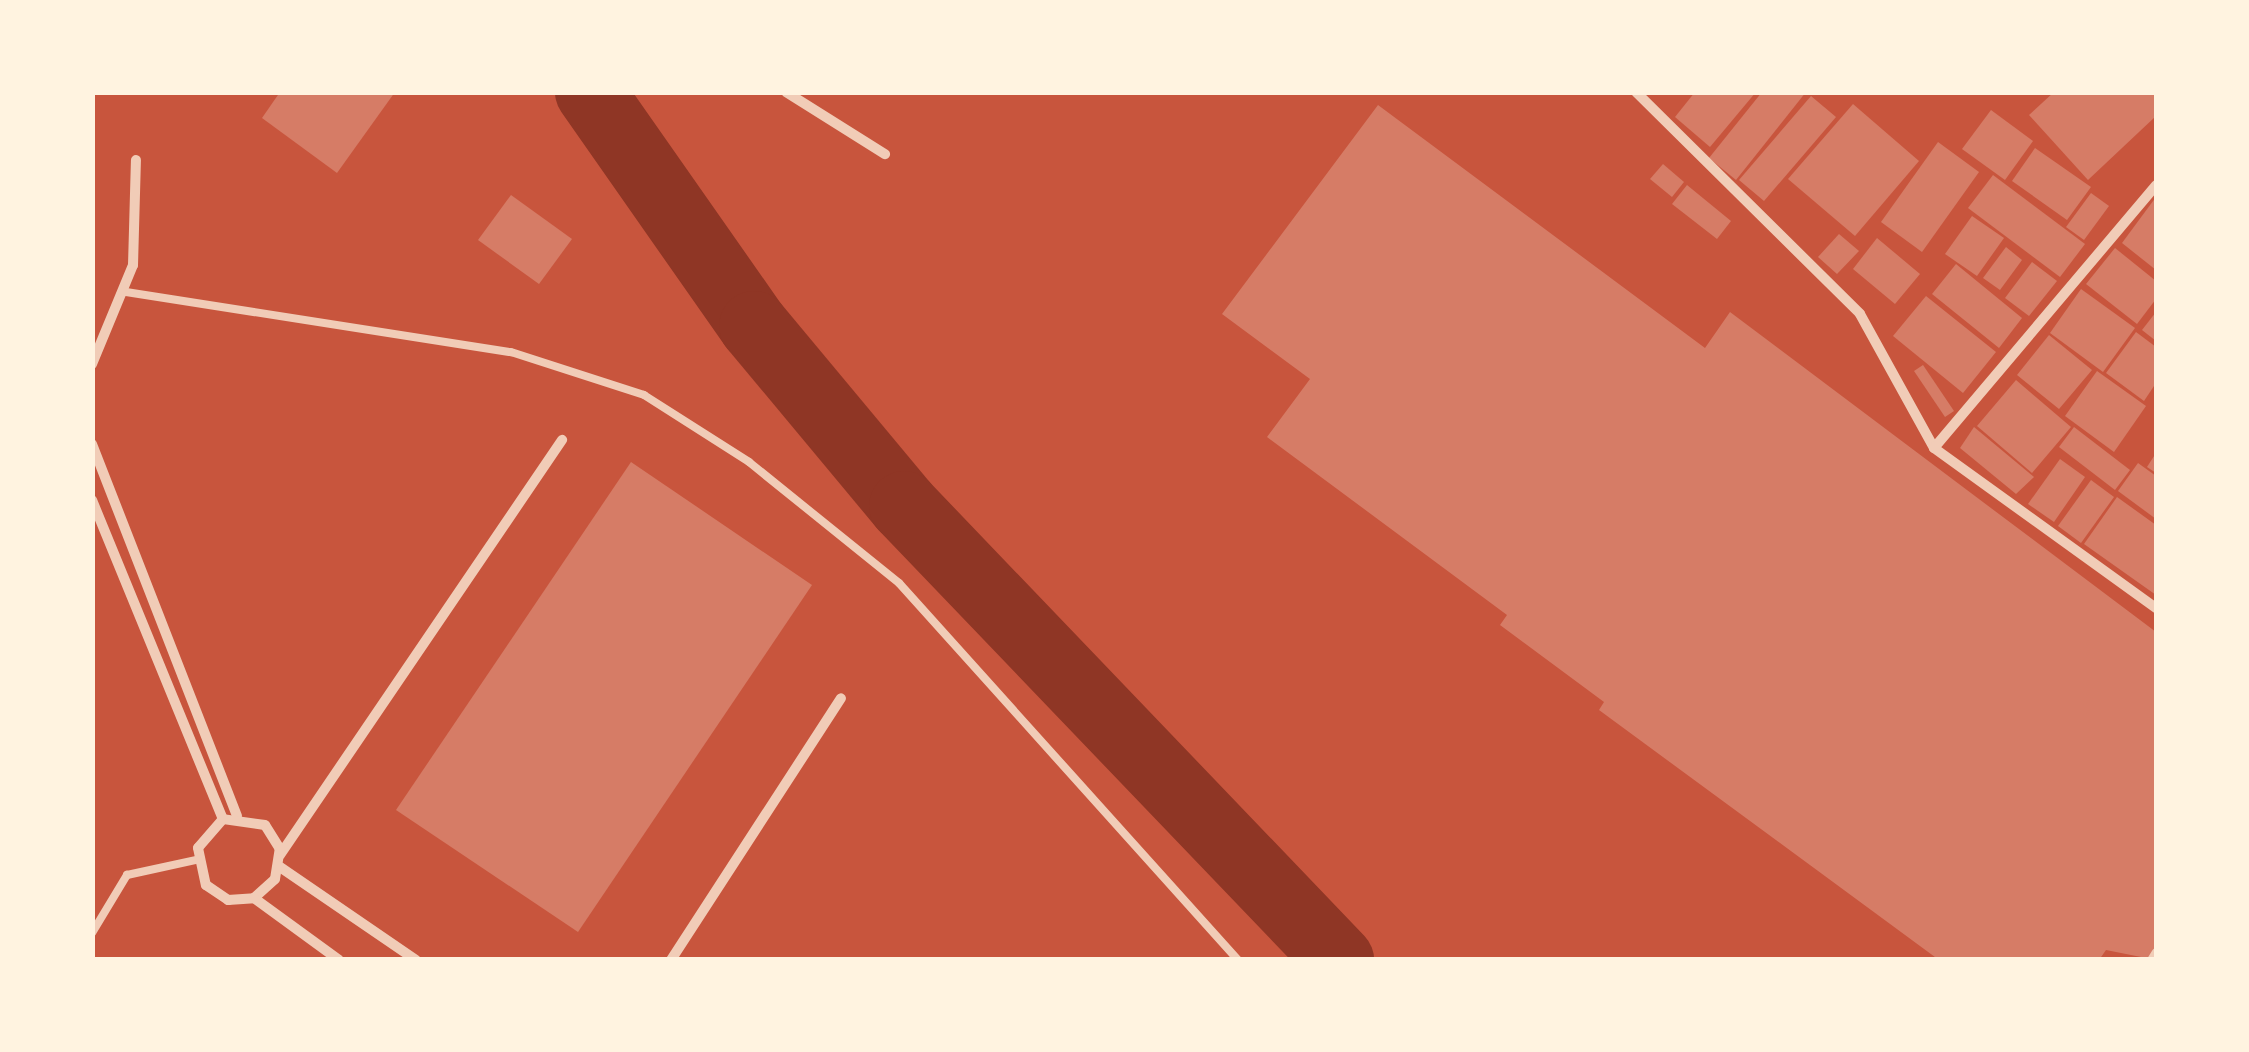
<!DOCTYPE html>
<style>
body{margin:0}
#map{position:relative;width:2249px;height:1052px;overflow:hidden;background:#c8553d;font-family:Signika,sans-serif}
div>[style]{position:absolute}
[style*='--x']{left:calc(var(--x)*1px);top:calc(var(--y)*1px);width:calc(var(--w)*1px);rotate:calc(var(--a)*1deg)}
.river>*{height:70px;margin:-35px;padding:0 35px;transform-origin:35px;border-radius:35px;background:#8f3625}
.building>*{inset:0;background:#d67c66}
.service>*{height:8px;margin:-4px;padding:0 4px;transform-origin:4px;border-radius:4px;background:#f1ccb7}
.minor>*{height:10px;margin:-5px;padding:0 5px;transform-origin:5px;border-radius:5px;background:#f1ccb7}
span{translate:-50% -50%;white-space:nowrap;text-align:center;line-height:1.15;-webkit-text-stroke:8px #fff3e0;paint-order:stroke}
.frame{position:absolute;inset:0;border:95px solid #fff3e0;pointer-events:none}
</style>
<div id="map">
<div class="river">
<i style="--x:590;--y:92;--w:286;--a:55"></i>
<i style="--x:754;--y:326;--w:234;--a:50.2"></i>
<i style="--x:904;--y:506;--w:629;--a:46.22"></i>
</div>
<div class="building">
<i style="clip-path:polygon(280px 92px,395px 92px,337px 173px,262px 118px)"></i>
<i style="clip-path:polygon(1695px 92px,1756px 92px,1710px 147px,1675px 117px)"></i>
<i style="clip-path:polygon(1762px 92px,1806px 92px,1736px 180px,1709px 158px)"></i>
<i style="clip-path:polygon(2054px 92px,2155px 92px,2156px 116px,2088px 180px,2029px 115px)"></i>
<i style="clip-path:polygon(1811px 96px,1836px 117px,1764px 201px,1739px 180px)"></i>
<i style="clip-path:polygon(1853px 104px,1919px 161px,1855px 236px,1788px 179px)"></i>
<i style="clip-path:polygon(1378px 105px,1705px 348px,1730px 312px,2156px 632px,2156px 960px,2106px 950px,2099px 960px,1939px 960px,1599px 710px,1604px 702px,1500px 625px,1507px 615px,1267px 437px,1310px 379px,1222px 314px)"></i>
<i style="clip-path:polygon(1991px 110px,2033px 141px,2005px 180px,1962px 149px)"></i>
<i style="clip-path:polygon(1938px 142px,1979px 172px,1922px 252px,1881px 222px)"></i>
<i style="clip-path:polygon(2035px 148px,2091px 187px,2067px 220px,2012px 181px)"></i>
<i style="clip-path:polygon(1663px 164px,1684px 182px,1672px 197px,1650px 179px)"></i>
<i style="clip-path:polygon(1993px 175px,2085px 244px,2060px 277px,1968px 208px)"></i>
<i style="clip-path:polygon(1687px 185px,1731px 221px,1717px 239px,1672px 204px)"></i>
<i style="clip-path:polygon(2091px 193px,2109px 206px,2084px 240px,2066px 227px)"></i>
<i style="clip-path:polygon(511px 195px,572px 239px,539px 284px,478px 240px)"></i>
<i style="clip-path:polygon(2156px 197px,2156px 270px,2122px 243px)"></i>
<i style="clip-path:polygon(1972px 216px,2004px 238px,1977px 276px,1945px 254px)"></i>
<i style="clip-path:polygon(1839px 234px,1859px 251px,1837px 274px,1818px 257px)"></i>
<i style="clip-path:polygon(1877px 238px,1920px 274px,1895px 304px,1853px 269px)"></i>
<i style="clip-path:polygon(2006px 247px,2022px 260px,2000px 290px,1983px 278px)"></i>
<i style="clip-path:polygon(2115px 248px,2156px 281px,2156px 299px,2137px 324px,2086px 284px)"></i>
<i style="clip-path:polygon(2032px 262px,2057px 281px,2029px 316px,2005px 298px)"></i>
<i style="clip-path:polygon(1956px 264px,2022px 318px,1999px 348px,1932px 294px)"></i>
<i style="clip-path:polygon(2081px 289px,2135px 328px,2103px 372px,2050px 333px)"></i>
<i style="clip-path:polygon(1926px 296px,1996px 352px,1963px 393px,1893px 336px)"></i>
<i style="clip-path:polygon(2156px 312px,2156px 341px,2142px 330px)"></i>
<i style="clip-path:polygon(2136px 332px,2156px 347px,2156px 383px,2144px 401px,2106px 373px)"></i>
<i style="clip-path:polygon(2049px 335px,2092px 370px,2059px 409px,2017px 375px)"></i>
<i style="clip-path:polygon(1923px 365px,1954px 411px,1945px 417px,1914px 371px)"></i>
<i style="clip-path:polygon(2097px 371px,2146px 406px,2114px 452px,2065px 416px)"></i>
<i style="clip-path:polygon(2016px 380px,2071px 427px,2032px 473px,1977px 426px)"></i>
<i style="clip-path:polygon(1974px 427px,2034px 477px,2016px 494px,1960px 448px)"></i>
<i style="clip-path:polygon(2074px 427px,2130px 470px,2115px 490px,2059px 447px)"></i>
<i style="clip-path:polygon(2156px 453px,2156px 473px,2147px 467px)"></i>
<i style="clip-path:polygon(2060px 459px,2085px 477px,2054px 522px,2028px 504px)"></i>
<i style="clip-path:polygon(631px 462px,812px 585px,578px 932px,396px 810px)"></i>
<i style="clip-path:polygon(2138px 463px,2156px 476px,2156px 519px,2118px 491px)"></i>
<i style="clip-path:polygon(2091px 480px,2114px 497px,2081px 543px,2058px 526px)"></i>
<i style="clip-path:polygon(2117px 497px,2156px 525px,2156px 595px,2084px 544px)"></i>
</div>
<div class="service">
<i style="--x:126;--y:292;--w:390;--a:8.9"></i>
<i style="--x:511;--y:352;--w:140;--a:17.9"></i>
<i style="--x:644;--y:395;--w:125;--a:32.5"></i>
<i style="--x:749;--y:462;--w:193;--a:38.9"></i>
<i style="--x:899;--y:583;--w:507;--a:48.04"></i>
<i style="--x:92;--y:933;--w:68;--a:-58.9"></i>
<i style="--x:127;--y:875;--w:71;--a:-12.3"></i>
<i style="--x:2151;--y:960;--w:9;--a:-58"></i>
</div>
<div class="minor">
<i style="--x:786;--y:92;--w:117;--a:32.1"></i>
<i style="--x:1636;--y:92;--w:315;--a:44.7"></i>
<i style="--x:1860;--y:314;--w:153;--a:61.1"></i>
<i style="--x:1934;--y:448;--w:274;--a:35.8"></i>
<i style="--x:92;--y:364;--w:107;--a:-67.5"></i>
<i style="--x:133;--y:265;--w:105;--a:-88.4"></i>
<i style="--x:92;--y:444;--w:399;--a:68.7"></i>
<i style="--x:1934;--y:448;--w:344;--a:-49.8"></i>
<i style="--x:92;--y:500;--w:345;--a:67.7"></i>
<i style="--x:280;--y:855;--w:502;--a:-55.8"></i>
<i style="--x:280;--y:867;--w:165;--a:34.4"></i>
<i style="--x:254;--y:898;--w:28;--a:-42"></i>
<i style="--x:275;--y:879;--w:30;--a:-81"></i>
<i style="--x:280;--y:849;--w:28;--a:-122"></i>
<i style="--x:265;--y:825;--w:42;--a:-171.9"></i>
<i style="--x:223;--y:819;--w:38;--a:131"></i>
<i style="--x:198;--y:848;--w:38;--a:78"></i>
<i style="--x:206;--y:885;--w:27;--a:34"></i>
<i style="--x:228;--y:900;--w:26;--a:-4"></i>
<i style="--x:254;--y:898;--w:105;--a:36.1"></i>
<i style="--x:671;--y:960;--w:312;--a:-57"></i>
</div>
<div class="frame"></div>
</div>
